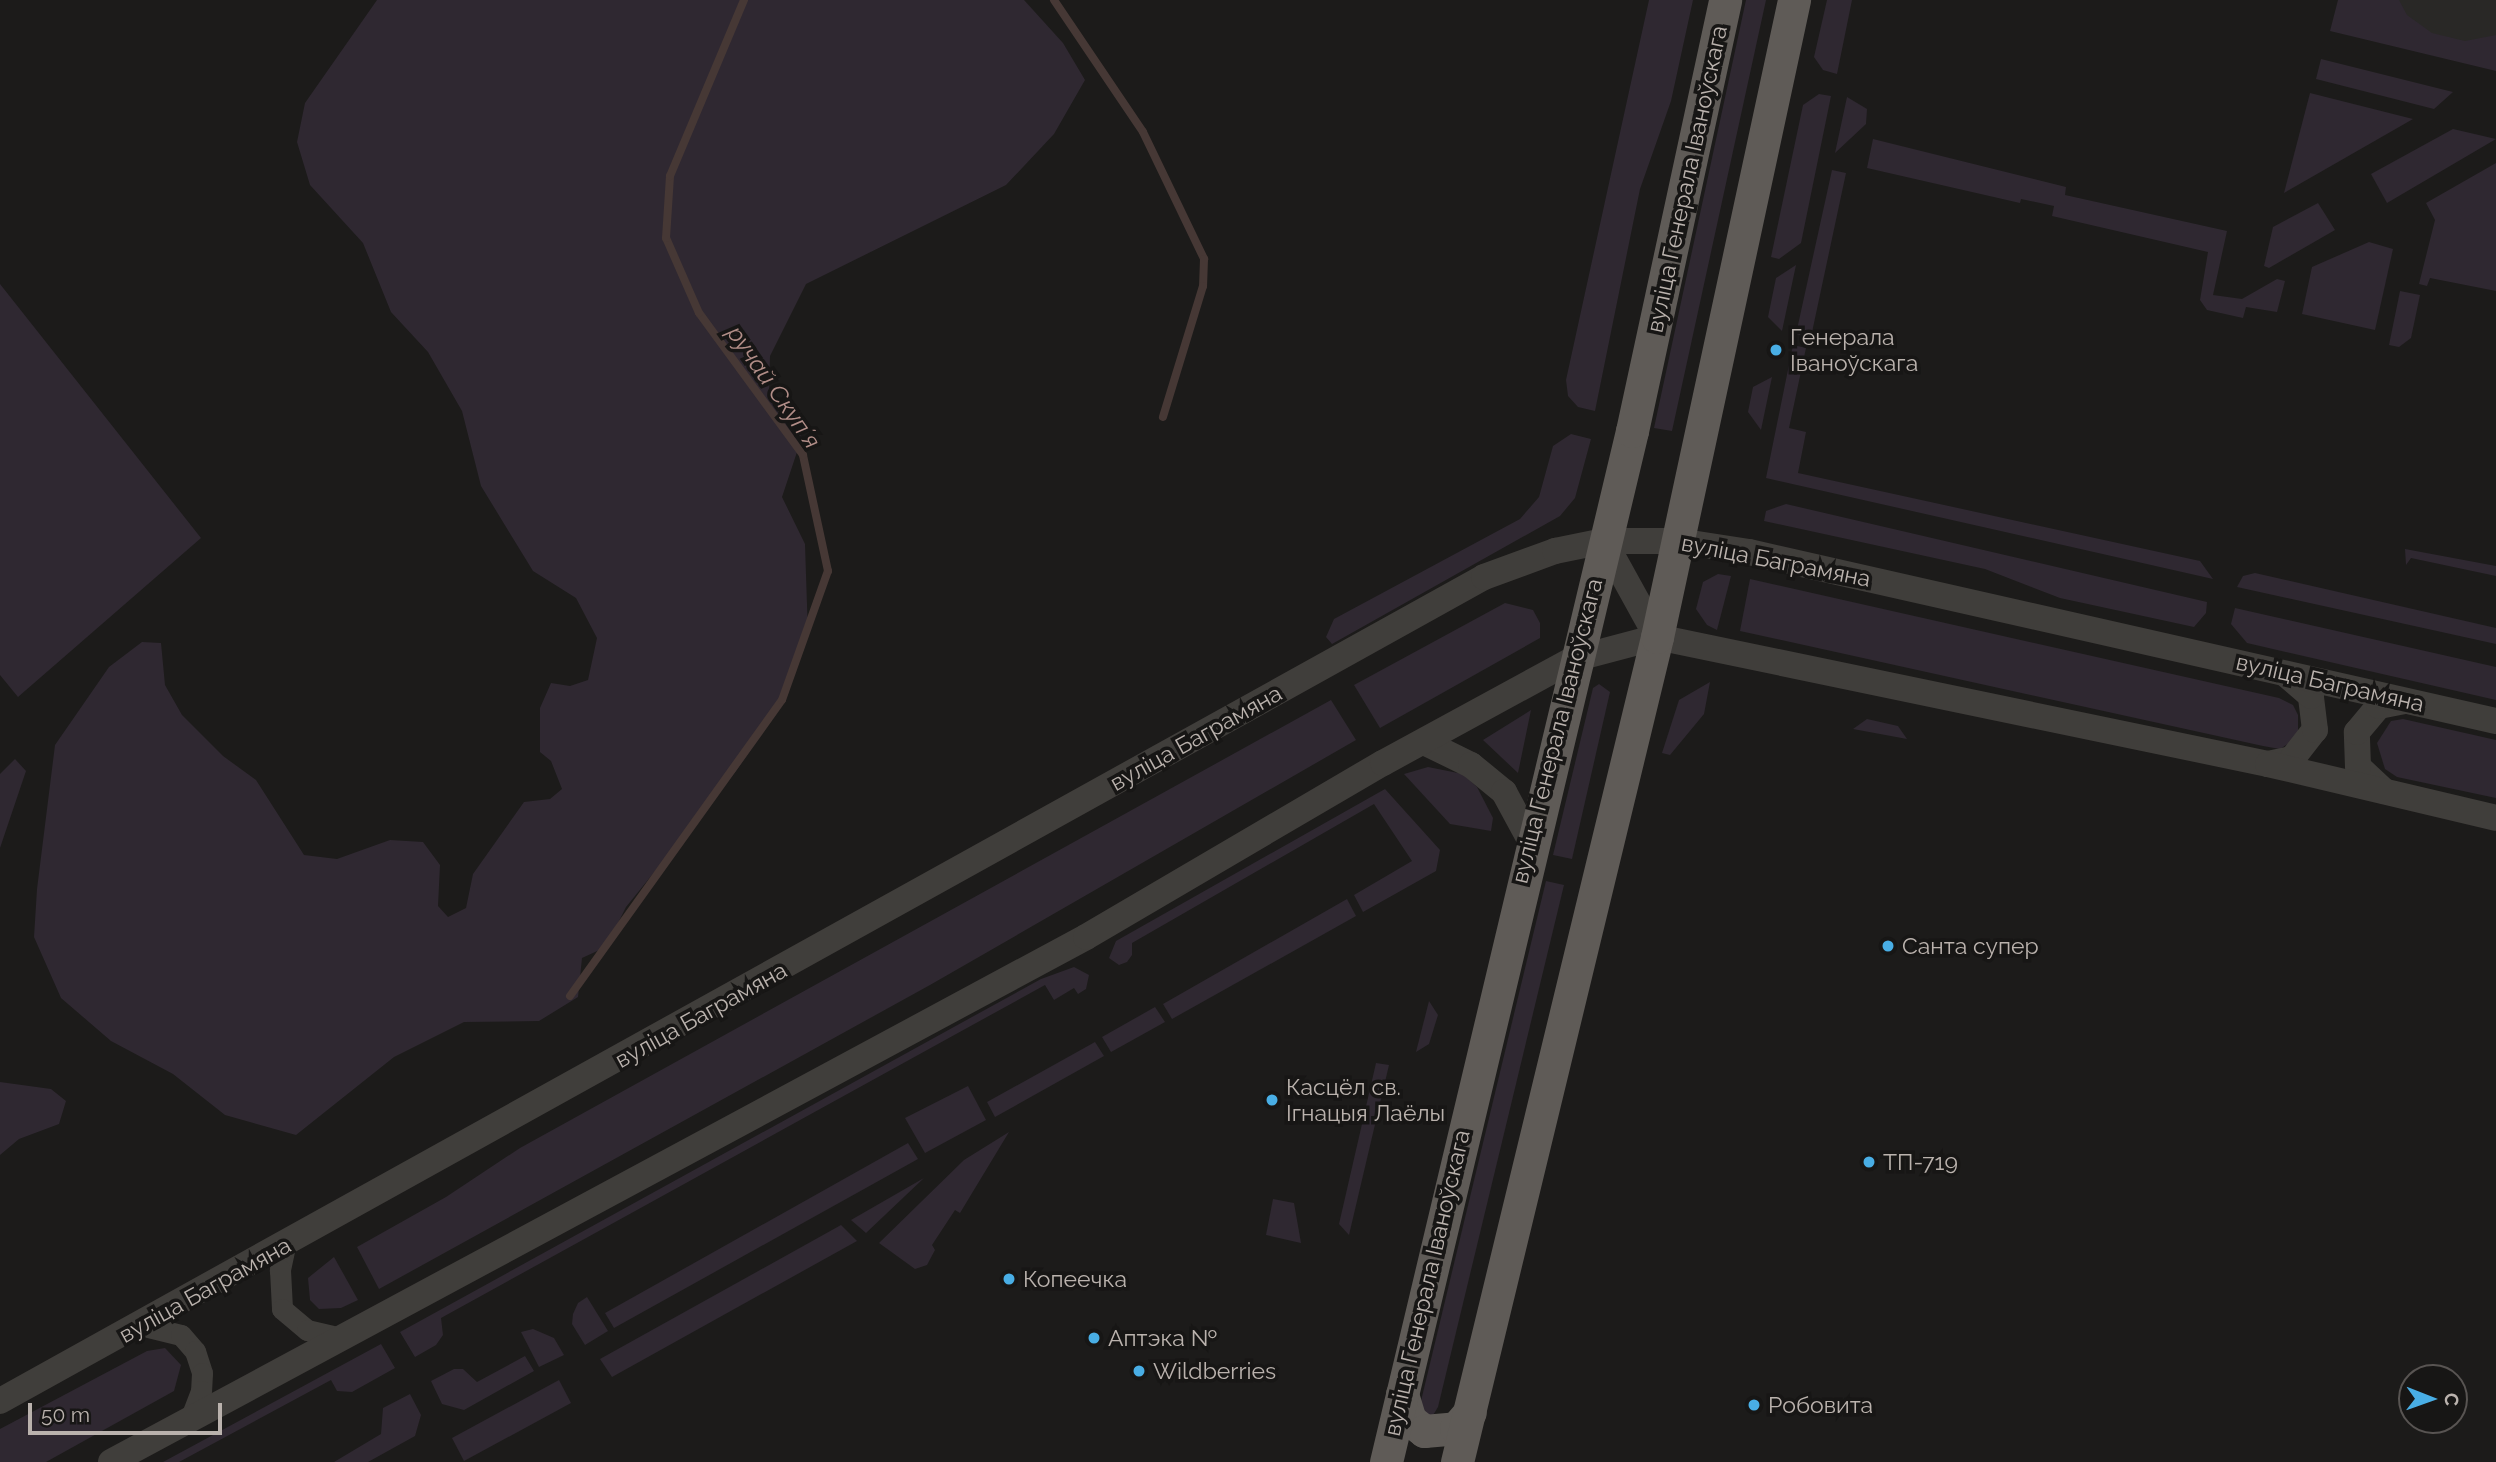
<!DOCTYPE html>
<meta charset="utf-8">
<style>
body{margin:0}
#map{position:relative;width:2496px;height:1462px;overflow:hidden;background:#1c1b1a;font-family:Raleway,sans-serif}
div>[style]{position:absolute}
[style*='--x']{left:calc(var(--x)*1px);top:calc(var(--y)*1px);width:calc(var(--w)*1px);rotate:calc(var(--a)*1deg)}
.built>*{inset:0;background:#292826}
.green>*{inset:0;background:#2f2831}
.stream>*{height:8px;margin:-4px;padding:0 4px;transform-origin:4px;border-radius:4px;background:#463835}
.minor>*{height:21px;margin:-10.5px;padding:0 10.5px;transform-origin:10.5px;border-radius:10.5px;background:#403e3b}
.tertiary>*{height:26px;margin:-13px;padding:0 13px;transform-origin:13px;border-radius:13px;background:#403e3b}
.primary>*{height:33px;margin:-16.5px;padding:0 16.5px;transform-origin:16.5px;border-radius:16.5px;background:#5f5b57}
.dots>*{width:19px;height:19px;translate:-50% -50%;box-sizing:border-box;border:4px solid #171615;border-radius:50%}
span{translate:-50% -50%;white-space:nowrap;text-align:center;line-height:1.15;-webkit-text-stroke:7px #171615;paint-order:stroke}
.street-label{font-size:23px;color:#bab2ad}
.poi-label{font-size:23px;color:#bab2ad}
.left{translate:0 -50%;text-align:left}
.water-label{font-size:24px;color:#b28e88;font-style:italic}
.north{position:absolute;left:2398px;top:1364px;width:70px;height:70px;box-sizing:border-box;background:#171615;border:2px solid #585452;border-radius:50%;rotate:91deg;font-size:19px;font-weight:700;line-height:28px;text-align:center;color:#bab2ad}
.north::after{content:'';display:block;margin:auto;width:24px;height:32px;background:#49aee5;clip-path:polygon(50% 0,100% 100%,50% 72%,0 100%)}
.scale{position:absolute;left:28px;top:1403px;width:194px;height:32px;box-sizing:border-box;border:4px solid #bab2ad;border-top:0;padding-left:9px;font-size:21px;line-height:24px;white-space:nowrap;color:#bab2ad;-webkit-text-stroke:5px #171615;paint-order:stroke}
</style>
<div id="map">
<div class="built">
<i style="clip-path:polygon(2370px 0,2496px 0,2496px 68px,2361px 36px)"></i>
</div>
<div class="green">
<i style="clip-path:polygon(377px 0,1024px 0,1063px 43px,1085px 80px,1054px 134px,1006px 185px,806px 284px,770px 356px,769px 394px,802px 437px,782px 497px,805px 544px,808px 635px,782px 705px,736px 771px,626px 907px,606px 947px,582px 958px,578px 997px,539px 1021px,464px 1022px,394px 1057px,296px 1135px,225px 1115px,173px 1074px,111px 1041px,61px 998px,34px 937px,37px 889px,55px 745px,109px 667px,142px 642px,161px 643px,165px 685px,182px 715px,223px 756px,256px 780px,304px 855px,337px 859px,390px 840px,423px 842px,440px 865px,438px 906px,448px 917px,466px 908px,473px 874px,524px 802px,550px 799px,562px 789px,551px 761px,540px 752px,540px 708px,551px 683px,570px 686px,588px 680px,597px 638px,576px 598px,533px 571px,481px 486px,462px 411px,428px 352px,391px 312px,363px 243px,310px 185px,297px 142px,305px 103px)"></i>
<i style="clip-path:polygon(1649px 0,1693px 0,1671px 101px,1640px 189px,1595px 411px,1578px 407px,1568px 396px,1566px 380px)"></i>
<i style="clip-path:polygon(1746px 0,1766px 0,1672px 431px,1654px 428px)"></i>
<i style="clip-path:polygon(1827px 0,1852px 0,1837px 74px,1823px 70px,1814px 57px)"></i>
<i style="clip-path:polygon(2338px 0,2399px 0,2407px 15px,2432px 33px,2465px 41px,2496px 35px,2496px 71px,2330px 31px)"></i>
<i style="clip-path:polygon(2321px 59px,2453px 92px,2434px 109px,2316px 79px)"></i>
<i style="clip-path:polygon(2310px 93px,2413px 119px,2284px 193px)"></i>
<i style="clip-path:polygon(1819px 94px,1831px 96px,1801px 243px,1779px 259px,1771px 257px,1803px 105px)"></i>
<i style="clip-path:polygon(1847px 97px,1867px 109px,1866px 124px,1835px 153px)"></i>
<i style="clip-path:polygon(2453px 129px,2496px 139px,2387px 203px,2371px 174px)"></i>
<i style="clip-path:polygon(1873px 139px,2066px 187px,2065px 195px,2227px 231px,2213px 295px,2242px 299px,2277px 279px,2285px 281px,2277px 312px,2246px 307px,2243px 318px,2207px 310px,2200px 300px,2208px 252px,2052px 216px,2054px 206px,2021px 199px,2020px 203px,1867px 168px)"></i>
<i style="clip-path:polygon(2496px 163px,2496px 291px,2430px 278px,2427px 286px,2419px 284px,2435px 220px,2426px 203px)"></i>
<i style="clip-path:polygon(1832px 170px,1846px 173px,1811px 337px,1796px 334px)"></i>
<i style="clip-path:polygon(2318px 203px,2335px 230px,2269px 268px,2264px 266px,2273px 227px)"></i>
<i style="clip-path:polygon(2369px 242px,2393px 249px,2375px 330px,2302px 314px,2312px 267px)"></i>
<i style="clip-path:polygon(1796px 265px,1782px 331px,1768px 317px,1776px 278px)"></i>
<i style="clip-path:polygon(0 284px,201px 538px,18px 697px,0 675px)"></i>
<i style="clip-path:polygon(2400px 291px,2420px 295px,2411px 338px,2399px 347px,2389px 345px)"></i>
<i style="clip-path:polygon(1793px 345px,1806px 348px,1789px 428px,1806px 432px,1798px 473px,2200px 561px,2213px 579px,1766px 478px)"></i>
<i style="clip-path:polygon(1772px 377px,1761px 430px,1748px 412px,1753px 387px)"></i>
<i style="clip-path:polygon(1571px 434px,1591px 439px,1575px 498px,1560px 516px,1332px 644px,1326px 637px,1334px 619px,1520px 519px,1539px 497px,1553px 446px)"></i>
<i style="clip-path:polygon(1786px 504px,2207px 602px,2206px 613px,2194px 627px,2060px 598px,1985px 569px,1764px 521px,1766px 511px)"></i>
<i style="clip-path:polygon(2405px 549px,2496px 566px,2496px 576px,2411px 558px,2406px 565px)"></i>
<i style="clip-path:polygon(2255px 573px,2496px 628px,2496px 644px,2237px 587px,2243px 576px)"></i>
<i style="clip-path:polygon(1718px 574px,1731px 576px,1717px 630px,1707px 625px,1696px 609px,1703px 582px)"></i>
<i style="clip-path:polygon(1750px 579px,2279px 698px,2293px 705px,2298px 715px,2298px 737px,2280px 749px,2263px 746px,1740px 631px)"></i>
<i style="clip-path:polygon(1505px 603px,1533px 610px,1540px 623px,1540px 638px,1380px 728px,1354px 685px)"></i>
<i style="clip-path:polygon(2235px 608px,2496px 667px,2496px 700px,2247px 643px,2231px 624px)"></i>
<i style="clip-path:polygon(1710px 682px,1704px 714px,1670px 755px,1662px 753px,1679px 700px)"></i>
<i style="clip-path:polygon(1599px 684px,1610px 692px,1572px 859px,1553px 855px,1593px 688px)"></i>
<i style="clip-path:polygon(1331px 700px,1356px 740px,930px 985px,379px 1289px,357px 1247px,446px 1197px,520px 1148px)"></i>
<i style="clip-path:polygon(1531px 710px,1518px 773px,1483px 740px)"></i>
<i style="clip-path:polygon(1867px 719px,1898px 726px,1907px 739px,1853px 729px)"></i>
<i style="clip-path:polygon(2403px 719px,2496px 740px,2496px 798px,2397px 777px,2385px 769px,2377px 743px,2391px 721px)"></i>
<i style="clip-path:polygon(15px 759px,26px 771px,0 848px,0 774px)"></i>
<i style="clip-path:polygon(1428px 767px,1463px 774px,1477px 787px,1493px 818px,1491px 831px,1450px 824px,1404px 774px)"></i>
<i style="clip-path:polygon(1385px 789px,1440px 850px,1436px 871px,1363px 912px,1354px 895px,1412px 861px,1374px 804px,1132px 943px,1132px 955px,1127px 962px,1119px 965px,1109px 958px,1116px 941px)"></i>
<i style="clip-path:polygon(1546px 881px,1564px 885px,1438px 1407px,1432px 1417px,1425px 1417px,1421px 1401px)"></i>
<i style="clip-path:polygon(1347px 899px,1356px 916px,1172px 1019px,1163px 1004px)"></i>
<i style="clip-path:polygon(1074px 967px,1089px 975px,1086px 989px,1078px 994px,1074px 988px,1054px 1000px,1045px 985px,441px 1318px,443px 1335px,436px 1345px,415px 1357px,400px 1332px,1041px 979px)"></i>
<i style="clip-path:polygon(1429px 1001px,1438px 1015px,1429px 1044px,1416px 1052px)"></i>
<i style="clip-path:polygon(1155px 1007px,1165px 1022px,1111px 1052px,1102px 1037px)"></i>
<i style="clip-path:polygon(1095px 1042px,1104px 1056px,995px 1117px,987px 1102px)"></i>
<i style="clip-path:polygon(1376px 1063px,1389px 1065px,1349px 1235px,1339px 1224px)"></i>
<i style="clip-path:polygon(0 1082px,51px 1089px,66px 1101px,59px 1124px,19px 1139px,0 1155px)"></i>
<i style="clip-path:polygon(968px 1086px,986px 1120px,925px 1153px,905px 1118px)"></i>
<i style="clip-path:polygon(1009px 1132px,960px 1213px,955px 1210px,932px 1245px,935px 1250px,927px 1265px,915px 1269px,879px 1243px,964px 1160px)"></i>
<i style="clip-path:polygon(908px 1143px,918px 1159px,614px 1328px,605px 1313px)"></i>
<i style="clip-path:polygon(924px 1178px,866px 1233px,851px 1220px)"></i>
<i style="clip-path:polygon(1273px 1199px,1294px 1203px,1301px 1243px,1266px 1235px)"></i>
<i style="clip-path:polygon(841px 1225px,857px 1241px,612px 1377px,600px 1359px)"></i>
<i style="clip-path:polygon(334px 1257px,358px 1300px,341px 1308px,319px 1309px,310px 1300px,308px 1278px)"></i>
<i style="clip-path:polygon(587px 1297px,608px 1331px,585px 1345px,572px 1324px,573px 1314px,578px 1303px)"></i>
<i style="clip-path:polygon(533px 1329px,554px 1338px,564px 1355px,539px 1367px,521px 1332px)"></i>
<i style="clip-path:polygon(381px 1344px,395px 1368px,352px 1392px,337px 1391px,331px 1380px,179px 1462px,163px 1462px)"></i>
<i style="clip-path:polygon(165px 1348px,181px 1365px,174px 1391px,46px 1462px,0 1462px,0 1429px,147px 1351px)"></i>
<i style="clip-path:polygon(525px 1356px,534px 1371px,464px 1410px,442px 1404px,431px 1381px,454px 1369px,463px 1369px,477px 1382px)"></i>
<i style="clip-path:polygon(559px 1380px,571px 1403px,464px 1461px,452px 1438px)"></i>
<i style="clip-path:polygon(410px 1394px,421px 1415px,415px 1436px,368px 1462px,334px 1462px,381px 1434px,383px 1408px)"></i>
</div>
<div class="stream">
<i style="--x:1054;--y:0;--w:159;--a:56"></i>
<i style="--x:1143;--y:132;--w:141;--a:64.3"></i>
<i style="--x:1204;--y:259;--w:27;--a:92"></i>
<i style="--x:1203;--y:286;--w:137;--a:107"></i>
<i style="--x:570;--y:996;--w:364;--a:-54.4"></i>
<i style="--x:782;--y:700;--w:137;--a:-70.4"></i>
<i style="--x:828;--y:571;--w:119;--a:-102.2"></i>
<i style="--x:803;--y:455;--w:176;--a:-126.2"></i>
<i style="--x:699;--y:313;--w:82;--a:-113.7"></i>
<i style="--x:666;--y:238;--w:62;--a:-86.3"></i>
<i style="--x:670;--y:176;--w:191;--a:-67.2"></i>
</div>
<div class="minor">
<i style="--x:285;--y:1246;--w:25;--a:102"></i>
<i style="--x:280;--y:1270;--w:39;--a:87"></i>
<i style="--x:282;--y:1309;--w:33;--a:40"></i>
<i style="--x:307;--y:1330;--w:32;--a:13"></i>
<i style="--x:140;--y:1325;--w:42;--a:13.7"></i>
<i style="--x:181;--y:1335;--w:21;--a:49"></i>
<i style="--x:195;--y:1351;--w:23;--a:72"></i>
<i style="--x:202;--y:1373;--w:18;--a:93"></i>
<i style="--x:201;--y:1391;--w:28;--a:111"></i>
</div>
<div class="tertiary">
<i style="--x:1604;--y:541;--w:110;--a:61.1"></i>
<i style="--x:1424;--y:742;--w:52;--a:26.1"></i>
<i style="--x:1471;--y:765;--w:43;--a:39.3"></i>
<i style="--x:1504;--y:792;--w:55;--a:61.6"></i>
<i style="--x:2268;--y:764;--w:25;--a:-12"></i>
<i style="--x:2292;--y:759;--w:37;--a:-52"></i>
<i style="--x:2315;--y:730;--w:34;--a:-97"></i>
<i style="--x:2311;--y:696;--w:33;--a:-139"></i>
<i style="--x:2384;--y:791;--w:35;--a:-137"></i>
<i style="--x:2358;--y:767;--w:35;--a:-92"></i>
<i style="--x:2357;--y:732;--w:34;--a:-50"></i>
<i style="--x:2379;--y:706;--w:26;--a:-11"></i>
<i style="--x:0;--y:1401;--w:1697;--a:-29.04"></i>
<i style="--x:1484;--y:577;--w:76;--a:-20.1"></i>
<i style="--x:1555;--y:551;--w:50;--a:-11.5"></i>
<i style="--x:1604;--y:541;--w:74;--a:0"></i>
<i style="--x:1678;--y:541;--w:72;--a:8.8"></i>
<i style="--x:1749;--y:552;--w:766;--a:12.75"></i>
<i style="--x:111;--y:1462;--w:1107;--a:-28.3"></i>
<i style="--x:1086;--y:937;--w:344;--a:-30.4"></i>
<i style="--x:1383;--y:763;--w:217;--a:-28.6"></i>
<i style="--x:1574;--y:659;--w:86;--a:-14.8"></i>
<i style="--x:1657;--y:637;--w:624;--a:11.74"></i>
<i style="--x:2268;--y:764;--w:234;--a:13.3"></i>
</div>
<div class="primary">
<i style="--x:1402;--y:1394;--w:27;--a:73"></i>
<i style="--x:1410;--y:1420;--w:18;--a:38"></i>
<i style="--x:1424;--y:1431;--w:32;--a:-5"></i>
<i style="--x:1456;--y:1428;--w:21;--a:-49"></i>
<i style="--x:1386;--y:1462;--w:1060;--a:-76.58"></i>
<i style="--x:1632;--y:431;--w:441;--a:-77.8"></i>
<i style="--x:1457;--y:1462;--w:849;--a:-76.37"></i>
<i style="--x:1657;--y:637;--w:652;--a:-77.86"></i>
</div>
<div class="dots">
<i style="left:1776px;top:350px;background:#49aee5"></i>
<i style="left:1888px;top:946px;background:#49aee5"></i>
<i style="left:1272px;top:1100px;background:#49aee5"></i>
<i style="left:1869px;top:1162px;background:#49aee5"></i>
<i style="left:1009px;top:1279px;background:#49aee5"></i>
<i style="left:1094px;top:1338px;background:#49aee5"></i>
<i style="left:1139px;top:1371px;background:#49aee5"></i>
<i style="left:1754px;top:1405px;background:#49aee5"></i>
</div>
<div class="street-label">
<span style="left:1687px;top:179px;rotate:-78deg">вуліца Генерала Іваноўскага</span>
<span style="left:1776px;top:561px;rotate:11deg">вуліца Баграмяна</span>
<span style="left:2330px;top:683px;rotate:13deg">вуліца Баграмяна</span>
<span style="left:1557px;top:731px;rotate:-76deg">вуліца Генерала Іваноўскага</span>
<span style="left:1196px;top:738px;rotate:-29deg">вуліца Баграмяна</span>
<span style="left:701px;top:1015px;rotate:-29deg">вуліца Баграмяна</span>
<span style="left:1427px;top:1283px;rotate:-77deg">вуліца Генерала Іваноўскага</span>
<span style="left:205px;top:1290px;rotate:-29deg">вуліца Баграмяна</span>
</div>
<div class="poi-label">
<span class="left" style="left:1790px;top:350px">Генерала<br>Іваноўскага</span>
<span class="left" style="left:1902px;top:946px">Санта супер</span>
<span class="left" style="left:1286px;top:1100px">Касцёл св.<br>Ігнацыя Лаёлы</span>
<span class="left" style="left:1883px;top:1162px">ТП-719</span>
<span class="left" style="left:1023px;top:1279px">Копеечка</span>
<span class="left" style="left:1108px;top:1338px">Аптэка №</span>
<span class="left" style="left:1153px;top:1371px">Wildberries</span>
<span class="left" style="left:1768px;top:1405px">Робовита</span>
</div>
<div class="water-label">
<span style="left:774px;top:387px;rotate:55deg">ручай Скупʼя</span>
</div>
<div class="north">С</div>
<div class="scale">50 m</div>
</div>
